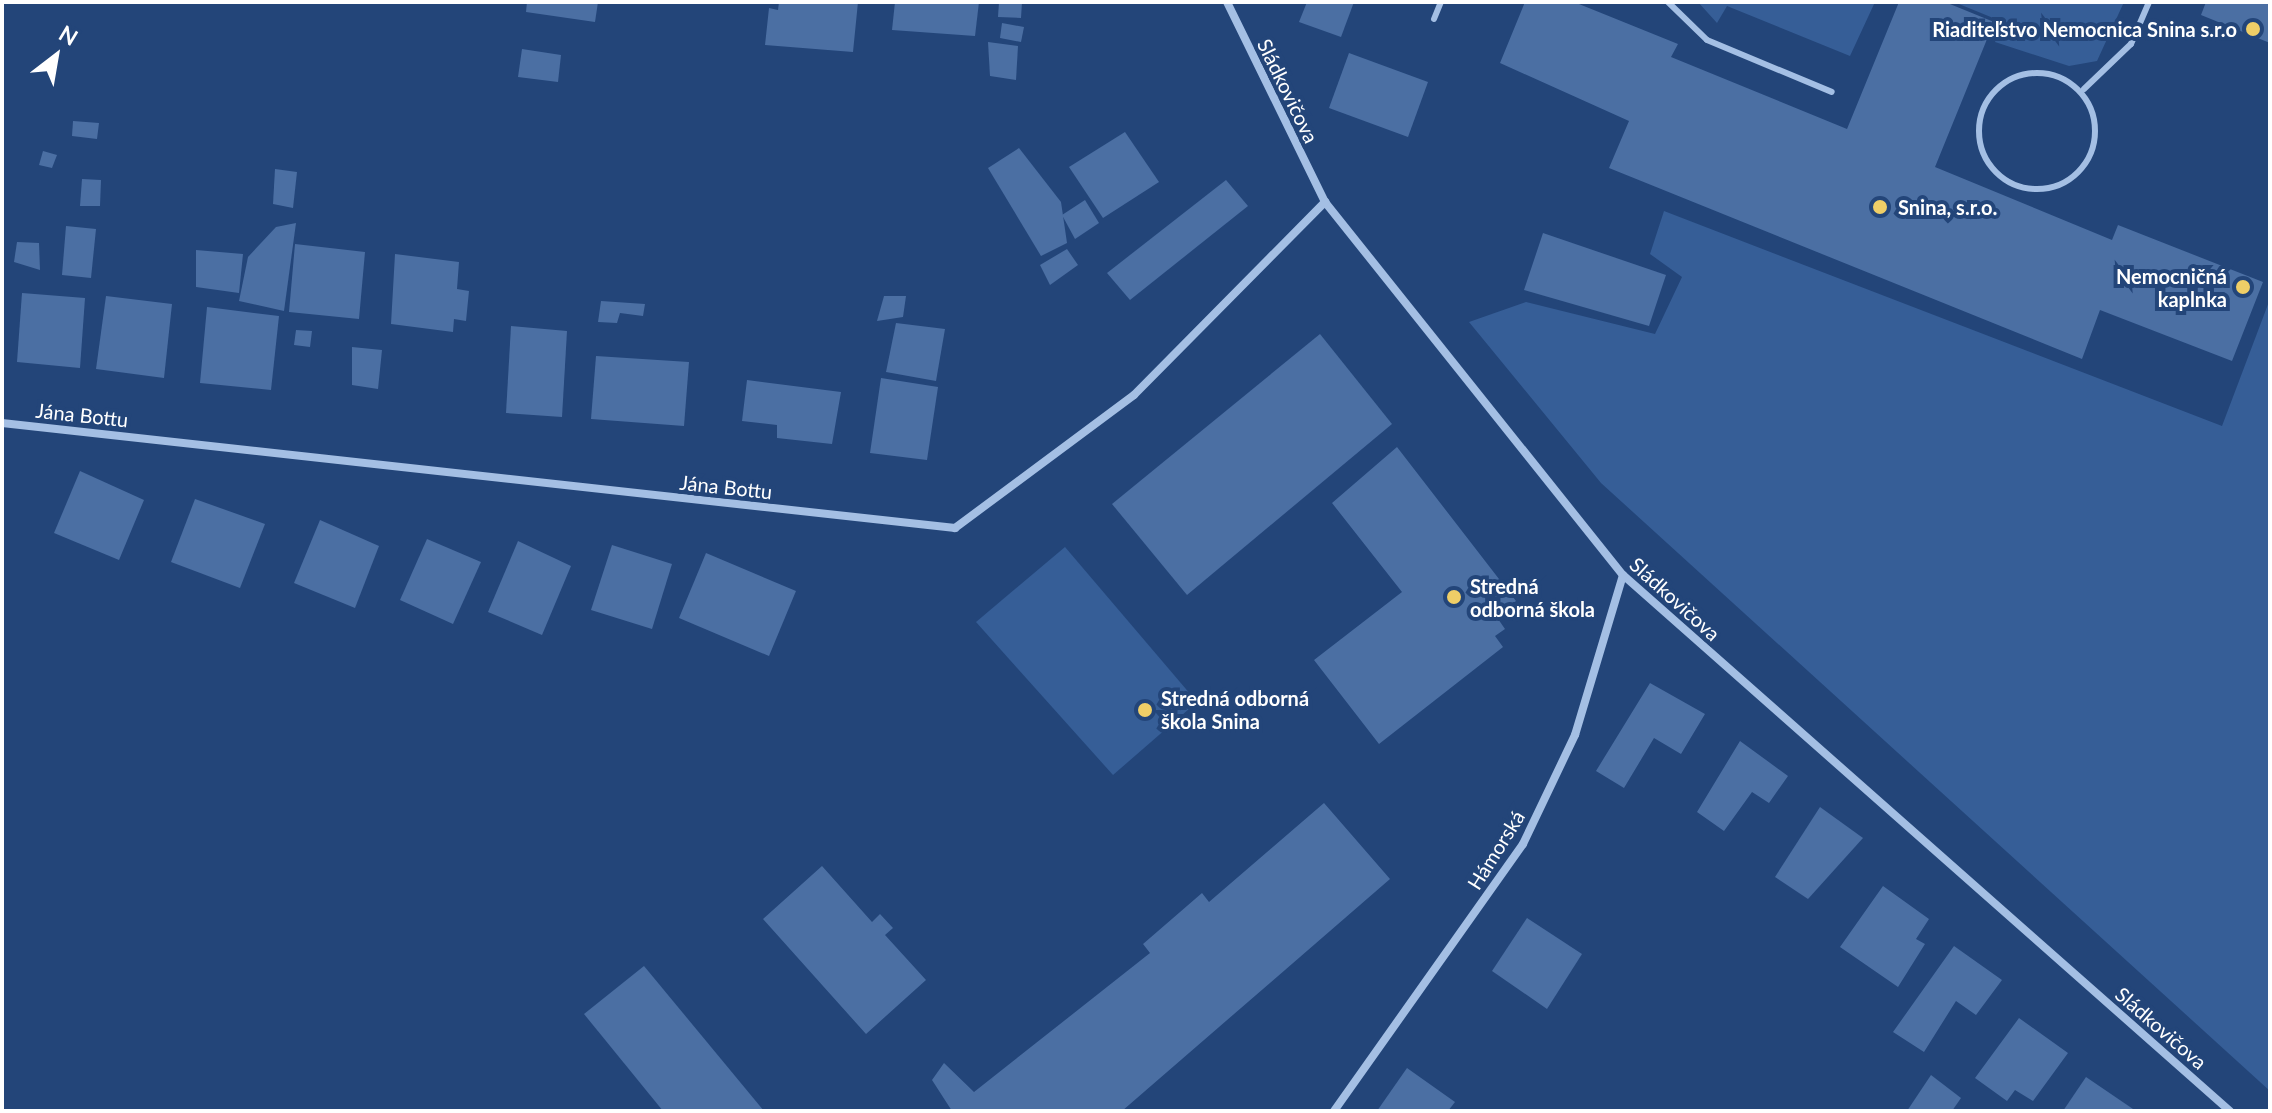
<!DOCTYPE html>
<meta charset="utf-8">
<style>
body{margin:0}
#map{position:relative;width:2272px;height:1113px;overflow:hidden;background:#234579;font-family:Lato,sans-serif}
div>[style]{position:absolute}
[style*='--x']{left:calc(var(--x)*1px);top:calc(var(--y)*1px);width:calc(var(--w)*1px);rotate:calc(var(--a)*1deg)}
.green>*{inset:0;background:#365e97}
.building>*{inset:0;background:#4b6fa3}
.service>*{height:6px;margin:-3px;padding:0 3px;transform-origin:3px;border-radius:3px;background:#a4bfe4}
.service>.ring{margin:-3px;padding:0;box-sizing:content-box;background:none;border:6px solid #a4bfe4;border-radius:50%}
.minor>*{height:8px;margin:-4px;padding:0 4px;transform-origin:4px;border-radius:4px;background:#a4bfe4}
.dots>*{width:22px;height:22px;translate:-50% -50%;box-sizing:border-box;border:4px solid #234579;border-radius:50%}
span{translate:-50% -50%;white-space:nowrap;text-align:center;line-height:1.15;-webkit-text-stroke:8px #234579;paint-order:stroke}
.poi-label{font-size:20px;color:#fff;font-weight:700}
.right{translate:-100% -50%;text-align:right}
.left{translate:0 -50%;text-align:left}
.street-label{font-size:20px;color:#fff}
.frame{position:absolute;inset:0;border:4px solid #fff;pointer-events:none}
.north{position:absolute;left:16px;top:16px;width:80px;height:80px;-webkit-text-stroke:6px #234579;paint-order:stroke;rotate:31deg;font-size:22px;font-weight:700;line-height:32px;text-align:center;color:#fff}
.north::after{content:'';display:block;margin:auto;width:28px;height:36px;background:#fff;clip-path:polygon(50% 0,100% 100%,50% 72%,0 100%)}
</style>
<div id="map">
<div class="green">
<i style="clip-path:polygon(1698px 2px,1875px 2px,1850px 56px,1727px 6px,1717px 23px)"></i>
<i style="clip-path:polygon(1954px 2px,2124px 2px,2097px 61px,2069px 66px,1995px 42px,2003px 22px)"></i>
<i style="clip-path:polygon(1664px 211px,2222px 426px,2270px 299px,2270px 1091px,1601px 483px,1469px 322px,1526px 302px,1655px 334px,1682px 277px,1650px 254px)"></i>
<i style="clip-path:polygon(1065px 547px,1197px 702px,1113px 775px,976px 622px)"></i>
</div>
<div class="building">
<i style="clip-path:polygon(527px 2px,598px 2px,595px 22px,526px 12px)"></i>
<i style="clip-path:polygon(779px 2px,858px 2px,853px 52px,765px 45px,769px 8px,778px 10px)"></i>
<i style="clip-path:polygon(895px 2px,979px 2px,975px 36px,892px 30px)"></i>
<i style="clip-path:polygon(999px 2px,1022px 2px,1021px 18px,998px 17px)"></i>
<i style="clip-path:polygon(1307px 2px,1354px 2px,1341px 37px,1299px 22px)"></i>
<i style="clip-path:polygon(1525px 2px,1574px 2px,1678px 44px,1671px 57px,1847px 129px,1899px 2px,1945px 2px,1994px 22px,1935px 167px,2112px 240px,2118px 225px,2263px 282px,2232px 361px,2100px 310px,2082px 359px,1609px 168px,1629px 121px,1500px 63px)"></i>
<i style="clip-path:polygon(2206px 2px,2270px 2px,2270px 43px,2201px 15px)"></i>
<i style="clip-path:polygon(1002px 23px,1024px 27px,1021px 42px,1000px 38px)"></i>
<i style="clip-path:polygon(988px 42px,1018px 46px,1016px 80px,990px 76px)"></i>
<i style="clip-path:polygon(522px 49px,561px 55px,558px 82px,518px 77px)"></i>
<i style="clip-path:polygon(1349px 53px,1428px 82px,1408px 137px,1329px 108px)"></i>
<i style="clip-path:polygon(73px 121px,99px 123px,97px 139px,72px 136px)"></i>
<i style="clip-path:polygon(1125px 132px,1159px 182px,1103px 218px,1069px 167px)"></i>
<i style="clip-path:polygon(1019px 148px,1061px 202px,1067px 243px,1041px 256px,988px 168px)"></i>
<i style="clip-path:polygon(43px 151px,57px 155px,52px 168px,39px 165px)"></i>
<i style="clip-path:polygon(275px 169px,297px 172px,293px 208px,273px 204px)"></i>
<i style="clip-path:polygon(82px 179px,101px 180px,100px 206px,80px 206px)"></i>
<i style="clip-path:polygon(1226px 180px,1248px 206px,1130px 300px,1107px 273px)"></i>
<i style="clip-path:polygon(1085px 200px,1099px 223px,1075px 239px,1062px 215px)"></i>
<i style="clip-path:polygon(296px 223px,284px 311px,239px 301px,248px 257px,276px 227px)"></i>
<i style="clip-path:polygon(66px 226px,96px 229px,91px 278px,62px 275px)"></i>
<i style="clip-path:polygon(1543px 233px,1666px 275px,1649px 326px,1524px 290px)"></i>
<i style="clip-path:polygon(17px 242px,39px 243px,40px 270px,14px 262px)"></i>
<i style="clip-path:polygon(295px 244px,365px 252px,359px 319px,289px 312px)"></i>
<i style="clip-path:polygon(1067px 249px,1078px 265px,1050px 285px,1040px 265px)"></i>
<i style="clip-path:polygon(196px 250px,243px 254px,239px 293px,196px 287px)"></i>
<i style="clip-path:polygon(395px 254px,459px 262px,457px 289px,469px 291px,466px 321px,454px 319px,453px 332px,391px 324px)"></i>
<i style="clip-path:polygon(22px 293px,85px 298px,80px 368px,17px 362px)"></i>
<i style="clip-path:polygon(106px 296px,172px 304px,164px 378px,96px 369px)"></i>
<i style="clip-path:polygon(884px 296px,906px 296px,903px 317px,877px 321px)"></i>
<i style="clip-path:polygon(601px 301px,645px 304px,643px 316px,620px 313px,617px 323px,598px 322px)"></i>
<i style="clip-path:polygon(207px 307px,279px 316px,271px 390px,200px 383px)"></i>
<i style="clip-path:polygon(896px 323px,945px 329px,936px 381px,886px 372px)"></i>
<i style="clip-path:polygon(511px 326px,567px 331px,562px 417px,506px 413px)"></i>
<i style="clip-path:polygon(296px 330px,312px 331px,310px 347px,294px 345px)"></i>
<i style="clip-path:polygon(1320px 334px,1392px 424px,1187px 595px,1112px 504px)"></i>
<i style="clip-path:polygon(352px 347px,382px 350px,378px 389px,352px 385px)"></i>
<i style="clip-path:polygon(596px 356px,689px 362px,684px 426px,591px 419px)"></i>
<i style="clip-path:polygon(881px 378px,938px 387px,927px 460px,870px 453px)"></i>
<i style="clip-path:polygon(747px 380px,841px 392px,832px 444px,777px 438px,777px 425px,742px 421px)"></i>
<i style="clip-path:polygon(1397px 447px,1516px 601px,1496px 616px,1505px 629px,1495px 636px,1503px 647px,1379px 744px,1314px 660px,1402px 592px,1332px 503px)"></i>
<i style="clip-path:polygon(80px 471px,144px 500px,119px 560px,54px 533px)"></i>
<i style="clip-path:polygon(195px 499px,265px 524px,240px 588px,171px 562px)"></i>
<i style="clip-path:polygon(320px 520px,379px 546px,355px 608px,294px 583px)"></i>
<i style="clip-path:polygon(427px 539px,481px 562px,453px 624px,400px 600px)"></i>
<i style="clip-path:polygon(518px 541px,571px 566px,542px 635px,488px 612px)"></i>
<i style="clip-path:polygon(612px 545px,672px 564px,652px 629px,591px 610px)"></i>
<i style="clip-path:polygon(706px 553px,796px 591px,769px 656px,679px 618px)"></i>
<i style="clip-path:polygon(1650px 683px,1705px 714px,1681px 754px,1654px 738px,1624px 788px,1596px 771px)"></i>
<i style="clip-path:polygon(1740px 741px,1788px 776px,1769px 803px,1752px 792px,1724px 831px,1697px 812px)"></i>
<i style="clip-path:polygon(1324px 803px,1390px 879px,1122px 1111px,952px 1111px,932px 1080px,944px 1063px,974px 1092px,1150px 953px,1143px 944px,1202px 893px,1209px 902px)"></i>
<i style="clip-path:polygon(1820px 807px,1863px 838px,1808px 899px,1775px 877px)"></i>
<i style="clip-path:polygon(822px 866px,872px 922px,880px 914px,893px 928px,885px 935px,926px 980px,866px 1034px,763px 919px)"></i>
<i style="clip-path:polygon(1883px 886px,1929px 919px,1916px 939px,1925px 944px,1898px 987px,1840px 947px)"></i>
<i style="clip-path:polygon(1527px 918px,1582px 954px,1547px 1009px,1492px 971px)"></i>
<i style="clip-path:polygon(1954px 946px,2002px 980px,1976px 1015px,1956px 1001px,1924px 1052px,1893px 1032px)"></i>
<i style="clip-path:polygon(644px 966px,764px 1111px,663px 1111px,584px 1014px)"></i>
<i style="clip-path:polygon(2019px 1018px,2068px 1053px,2033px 1101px,2015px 1090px,2007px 1101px,1975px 1078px)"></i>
<i style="clip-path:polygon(1407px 1068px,1455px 1102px,1448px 1111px,1377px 1111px)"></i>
<i style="clip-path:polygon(1931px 1075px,1961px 1098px,1952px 1111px,1907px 1111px)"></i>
<i style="clip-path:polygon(2086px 1077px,2133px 1109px,2063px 1111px)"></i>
</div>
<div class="service">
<i style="--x:1668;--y:2;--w:54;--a:44.3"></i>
<i style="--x:1707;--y:40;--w:135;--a:22.6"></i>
<i style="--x:1434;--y:19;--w:18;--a:-68"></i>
<i class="ring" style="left:1979px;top:73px;width:110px;height:110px"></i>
<i style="--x:2084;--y:89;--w:65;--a:-43.8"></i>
<i style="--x:2131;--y:44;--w:46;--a:-66.8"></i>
</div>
<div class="minor">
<i style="--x:1227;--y:2;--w:223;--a:63.9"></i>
<i style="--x:1325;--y:202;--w:477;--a:51.4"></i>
<i style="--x:1623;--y:575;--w:810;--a:41.45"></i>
<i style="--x:2;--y:423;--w:959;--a:6.29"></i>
<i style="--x:955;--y:528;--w:223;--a:-36.6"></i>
<i style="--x:1134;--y:395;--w:272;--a:-45.3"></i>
<i style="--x:1334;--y:1111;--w:327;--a:-54.7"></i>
<i style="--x:1523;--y:844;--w:121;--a:-64.5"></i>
<i style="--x:1575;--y:735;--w:167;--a:-73.3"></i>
</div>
<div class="dots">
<i style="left:2253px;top:29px;background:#efce67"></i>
<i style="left:1880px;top:207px;background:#efce67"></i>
<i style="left:2243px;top:287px;background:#efce67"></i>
<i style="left:1454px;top:597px;background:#efce67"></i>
<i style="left:1145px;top:710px;background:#efce67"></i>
</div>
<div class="poi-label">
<span class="right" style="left:2237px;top:29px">Riaditeľstvo Nemocnica Snina s.r.o</span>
<span class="left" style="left:1898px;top:207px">Snina, s.r.o.</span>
<span class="right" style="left:2227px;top:288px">Nemocničná<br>kaplnka</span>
<span class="left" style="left:1470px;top:598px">Stredná<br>odborná škola</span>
<span class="left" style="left:1161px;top:710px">Stredná odborná<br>škola Snina</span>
</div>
<div class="street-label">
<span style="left:1288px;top:91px;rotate:64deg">Sládkovičova</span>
<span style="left:82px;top:415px;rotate:6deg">Jána Bottu</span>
<span style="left:726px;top:487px;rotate:6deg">Jána Bottu</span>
<span style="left:1675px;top:599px;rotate:42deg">Sládkovičova</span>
<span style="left:1496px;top:850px;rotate:-58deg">Hámorská</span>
<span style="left:2161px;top:1028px;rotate:41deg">Sládkovičova</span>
</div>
<div class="frame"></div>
<div class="north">N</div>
</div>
